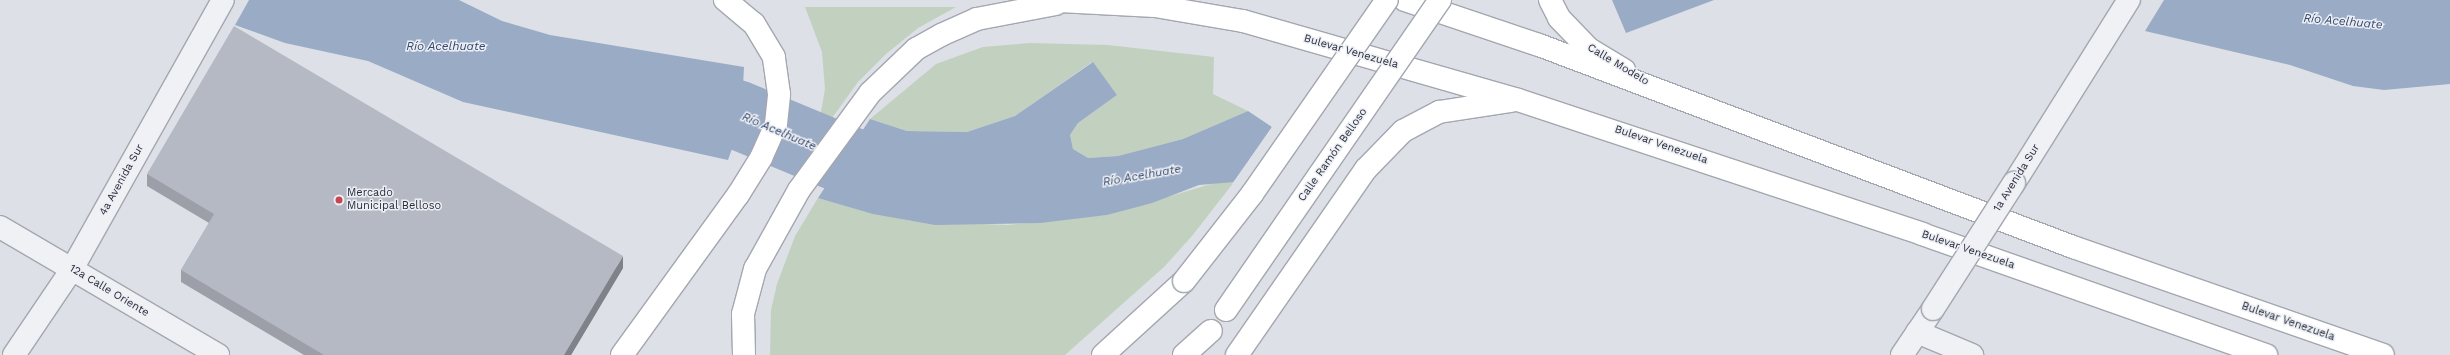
<!DOCTYPE html>
<meta charset="utf-8">
<style>
body{margin:0}
#map{position:relative;width:2450px;height:355px;overflow:hidden;background:#dde0e6;font-family:"Work Sans",sans-serif}
div>[style]{position:absolute}
[style*='--x']{left:calc(var(--x)*1px);top:calc(var(--y)*1px);width:calc(var(--w)*1px);rotate:calc(var(--a)*1deg)}
.green>*{inset:0;background:#c2d0bf}
.water>*{inset:0;background:#9aabc5}
.pier>*{inset:0;background:#dde0e6}
.river>*{height:69px;margin:-34.5px;padding:0 34.5px;transform-origin:34.5px;border-radius:34.5px;background:#9aabc5}
.roads{filter:drop-shadow(1px 0 #a3a7b0) drop-shadow(-1px 0 #a3a7b0) drop-shadow(0 1px #a3a7b0) drop-shadow(0 -1px #a3a7b0)}
.street>*{height:22px;margin:-11px;padding:0 11px;transform-origin:11px;border-radius:11px;background:#f0f1f5}
.secondary>*{height:22px;margin:-11px;padding:0 11px;transform-origin:11px;border-radius:11px;background:#fff}
.highway>*{height:22px;margin:-11px;padding:0 11px;transform-origin:11px;border-radius:11px;background:#fff}
.bridges{filter:drop-shadow(1px 0 #a3a7b0) drop-shadow(-1px 0 #a3a7b0) drop-shadow(0 1px #a3a7b0) drop-shadow(0 -1px #a3a7b0)}
.street-bridge>*{height:22px;margin:-11px;padding:0 11px;transform-origin:11px;border-radius:11px;background:#f0f1f5}
.secondary-bridge>*{height:22px;margin:-11px;padding:0 11px;transform-origin:11px;border-radius:11px;background:#fff}
.wall>*{inset:0;background:#9c9fa8}
.shaded-wall>*{inset:0;background:#7f8288}
.building>*{inset:0;background:#b5b9c3}
.dots>*{width:11px;height:11px;translate:-50% -50%;box-sizing:border-box;border:2px solid #edeff4;border-radius:50%}
span{translate:-50% -50%;white-space:nowrap;text-align:center;line-height:1.15;-webkit-text-stroke:3px #edeff4;paint-order:stroke}
.street-label{font-size:11px;color:#282d3c}
.poi-label{font-size:11px;color:#282d3c}
.left{translate:0 -50%;text-align:left}
.water-label{font-size:12px;color:#34496e;font-style:italic}
</style>
<div id="map">
<div class="green">
<i style="clip-path:polygon(805px 7px,956px 7px,918px 28px,886px 54px,858px 82px,827px 125px,818px 129px,825px 89px,822px 52px)"></i>
<i style="clip-path:polygon(1029px 43px,1108px 45px,1214px 57px,1213px 94px,1248px 111px,1183px 139px,1118px 156px,1088px 158px,1073px 149px,1070px 135px,1078px 123px,1117px 95px,1092px 62px,1015px 116px,967px 132px,907px 131px,870px 119px,936px 64px,983px 47px)"></i>
<i style="clip-path:polygon(1221px 181px,1234px 182px,1192px 236px,1164px 267px,1065px 355px,770px 355px,771px 310px,777px 284px,795px 236px,818px 198px,911px 221px,1008px 225px,1107px 215px)"></i>
</div>
<div class="water">
<i style="clip-path:polygon(249px 0,459px 0,502px 21px,550px 35px,744px 67px,741px 123px,728px 160px,463px 102px,368px 61px,285px 43px,235px 25px)"></i>
<i style="clip-path:polygon(1612px 0,1714px 0,1626px 33px)"></i>
<i style="clip-path:polygon(2164px 0,2450px 0,2450px 84px,2384px 90px,2353px 86px,2290px 65px,2145px 31px)"></i>
<i style="clip-path:polygon(1093px 62px,1117px 95px,1078px 123px,1070px 135px,1073px 149px,1088px 158px,1118px 156px,1183px 139px,1248px 111px,1272px 127px,1234px 182px,1199px 185px,1152px 203px,1107px 215px,1040px 223px,935px 225px,873px 214px,818px 198px,870px 119px,907px 131px,967px 132px,1015px 116px)"></i>
</div>
<div class="pier">
<i style="clip-path:polygon(744px 67px,747px 92px,746px 110px,730px 161px,744px 109px)"></i>
<i style="clip-path:polygon(868px 118px,844px 159px,816px 197px,842px 158px)"></i>
<i style="clip-path:polygon(1265px 120px,1274px 128px,1235px 184px,1232px 184px,1272px 127px)"></i>
</div>
<div class="river">
<i style="--x:648;--y:97;--w:90;--a:10.9"></i>
<i style="--x:736;--y:114;--w:117;--a:22.6"></i>
<i style="--x:844;--y:159;--w:38;--a:18"></i>
<i style="--x:880;--y:171;--w:57;--a:11.1"></i>
</div>
<div class="roads">
<div class="street">
<i style="--x:2014;--y:183;--w:216;--a:-57.9"></i>
<i style="--x:0;--y:227;--w:253;--a:30.4"></i>
<i style="--x:1917;--y:332;--w:60;--a:22.7"></i>
<i style="--x:14;--y:355;--w:104;--a:-56"></i>
<i style="--x:72;--y:269;--w:308;--a:-60.7"></i>
<i style="--x:1902;--y:355;--w:55;--a:-56"></i>
</div>
<div class="secondary">
<i style="--x:1550;--y:0;--w:20;--a:63"></i>
<i style="--x:1559;--y:18;--w:43;--a:45.9"></i>
<i style="--x:1589;--y:49;--w:41;--a:31"></i>
<i style="--x:1103;--y:355;--w:110;--a:-42.4"></i>
</div>
<div class="highway">
<i style="--x:1040;--y:0;--w:115;--a:3"></i>
<i style="--x:1155;--y:6;--w:89;--a:9.7"></i>
<i style="--x:1243;--y:21;--w:286;--a:16"></i>
<i style="--x:1518;--y:100;--w:426;--a:18.3"></i>
<i style="--x:1922;--y:234;--w:365;--a:19.4"></i>
<i style="--x:1405;--y:0;--w:141;--a:18.6"></i>
<i style="--x:1539;--y:45;--w:571;--a:20.72"></i>
<i style="--x:2073;--y:247;--w:328;--a:19.2"></i>
<i style="--x:622;--y:355;--w:198;--a:-54.1"></i>
<i style="--x:738;--y:195;--w:44;--a:-58.1"></i>
<i style="--x:761;--y:158;--w:37;--a:-66"></i>
<i style="--x:776;--y:124;--w:30;--a:-84"></i>
<i style="--x:779;--y:94;--w:37;--a:-98"></i>
<i style="--x:774;--y:57;--w:39;--a:-121"></i>
<i style="--x:754;--y:24;--w:38;--a:-140"></i>
<i style="--x:744;--y:355;--w:41;--a:-91.4"></i>
<i style="--x:743;--y:314;--w:47;--a:-75.1"></i>
<i style="--x:755;--y:269;--w:90;--a:-60.9"></i>
<i style="--x:799;--y:190;--w:120;--a:-53.8"></i>
<i style="--x:870;--y:93;--w:64;--a:-43.7"></i>
<i style="--x:916;--y:49;--w:29;--a:-29"></i>
<i style="--x:941;--y:35;--w:39;--a:-24"></i>
<i style="--x:977;--y:19;--w:80;--a:-10.8"></i>
<i style="--x:1184;--y:355;--w:36;--a:-42"></i>
<i style="--x:1237;--y:355;--w:226;--a:-55.3"></i>
<i style="--x:1366;--y:169;--w:53;--a:-45.8"></i>
<i style="--x:1403;--y:131;--w:41;--a:-27.8"></i>
<i style="--x:1439;--y:112;--w:73;--a:-8.7"></i>
</div>
</div>
<div class="bridges">
<div class="street-bridge">
<i style="--x:1933;--y:309;--w:150;--a:-57.3"></i>
</div>
<div class="secondary-bridge">
<i style="--x:1184;--y:281;--w:110;--a:-52"></i>
<i style="--x:1252;--y:194;--w:236;--a:-55.2"></i>
<i style="--x:1226;--y:310;--w:377;--a:-55.4"></i>
</div>
</div>
<div class="wall">
<i style="clip-path:polygon(147px 174px,623px 268px,571px 355px,304px 355px,181px 282px,181px 270px,209px 223px,147px 186px)"></i>
</div>
<div class="shaded-wall">
<i style="clip-path:polygon(623px 256px,623px 268px,571px 355px,564px 355px)"></i>
</div>
<div class="building">
<i style="clip-path:polygon(234px 26px,623px 256px,564px 355px,324px 355px,181px 270px,214px 214px,147px 174px)"></i>
</div>
<div class="dots">
<i style="left:339px;top:200px;background:#c64751"></i>
</div>
<div class="street-label">
<span style="left:1351px;top:52px;rotate:16deg">Bulevar Venezuela</span>
<span style="left:1618px;top:65px;rotate:31deg">Calle Modelo</span>
<span style="left:1661px;top:145px;rotate:19deg">Bulevar Venezuela</span>
<span style="left:1333px;top:155px;rotate:-55deg">Calle Ramón Belloso</span>
<span style="left:2017px;top:178px;rotate:-58deg">1a Avenida Sur</span>
<span style="left:122px;top:180px;rotate:-61deg">4a Avenida Sur</span>
<span style="left:1968px;top:250px;rotate:19deg">Bulevar Venezuela</span>
<span style="left:109px;top:291px;rotate:31deg">12a Calle Oriente</span>
<span style="left:2288px;top:322px;rotate:19deg">Bulevar Venezuela</span>
</div>
<div class="poi-label">
<span class="left" style="left:347px;top:200px">Mercado<br>Municipal Belloso</span>
</div>
<div class="water-label">
<span style="left:2343px;top:22px;rotate:5deg">Río Acelhuate</span>
<span style="left:446px;top:47px">Río Acelhuate</span>
<span style="left:779px;top:132px;rotate:23deg">Río Acelhuate</span>
<span style="left:1142px;top:176px;rotate:-10deg">Río Acelhuate</span>
</div>
</div>
